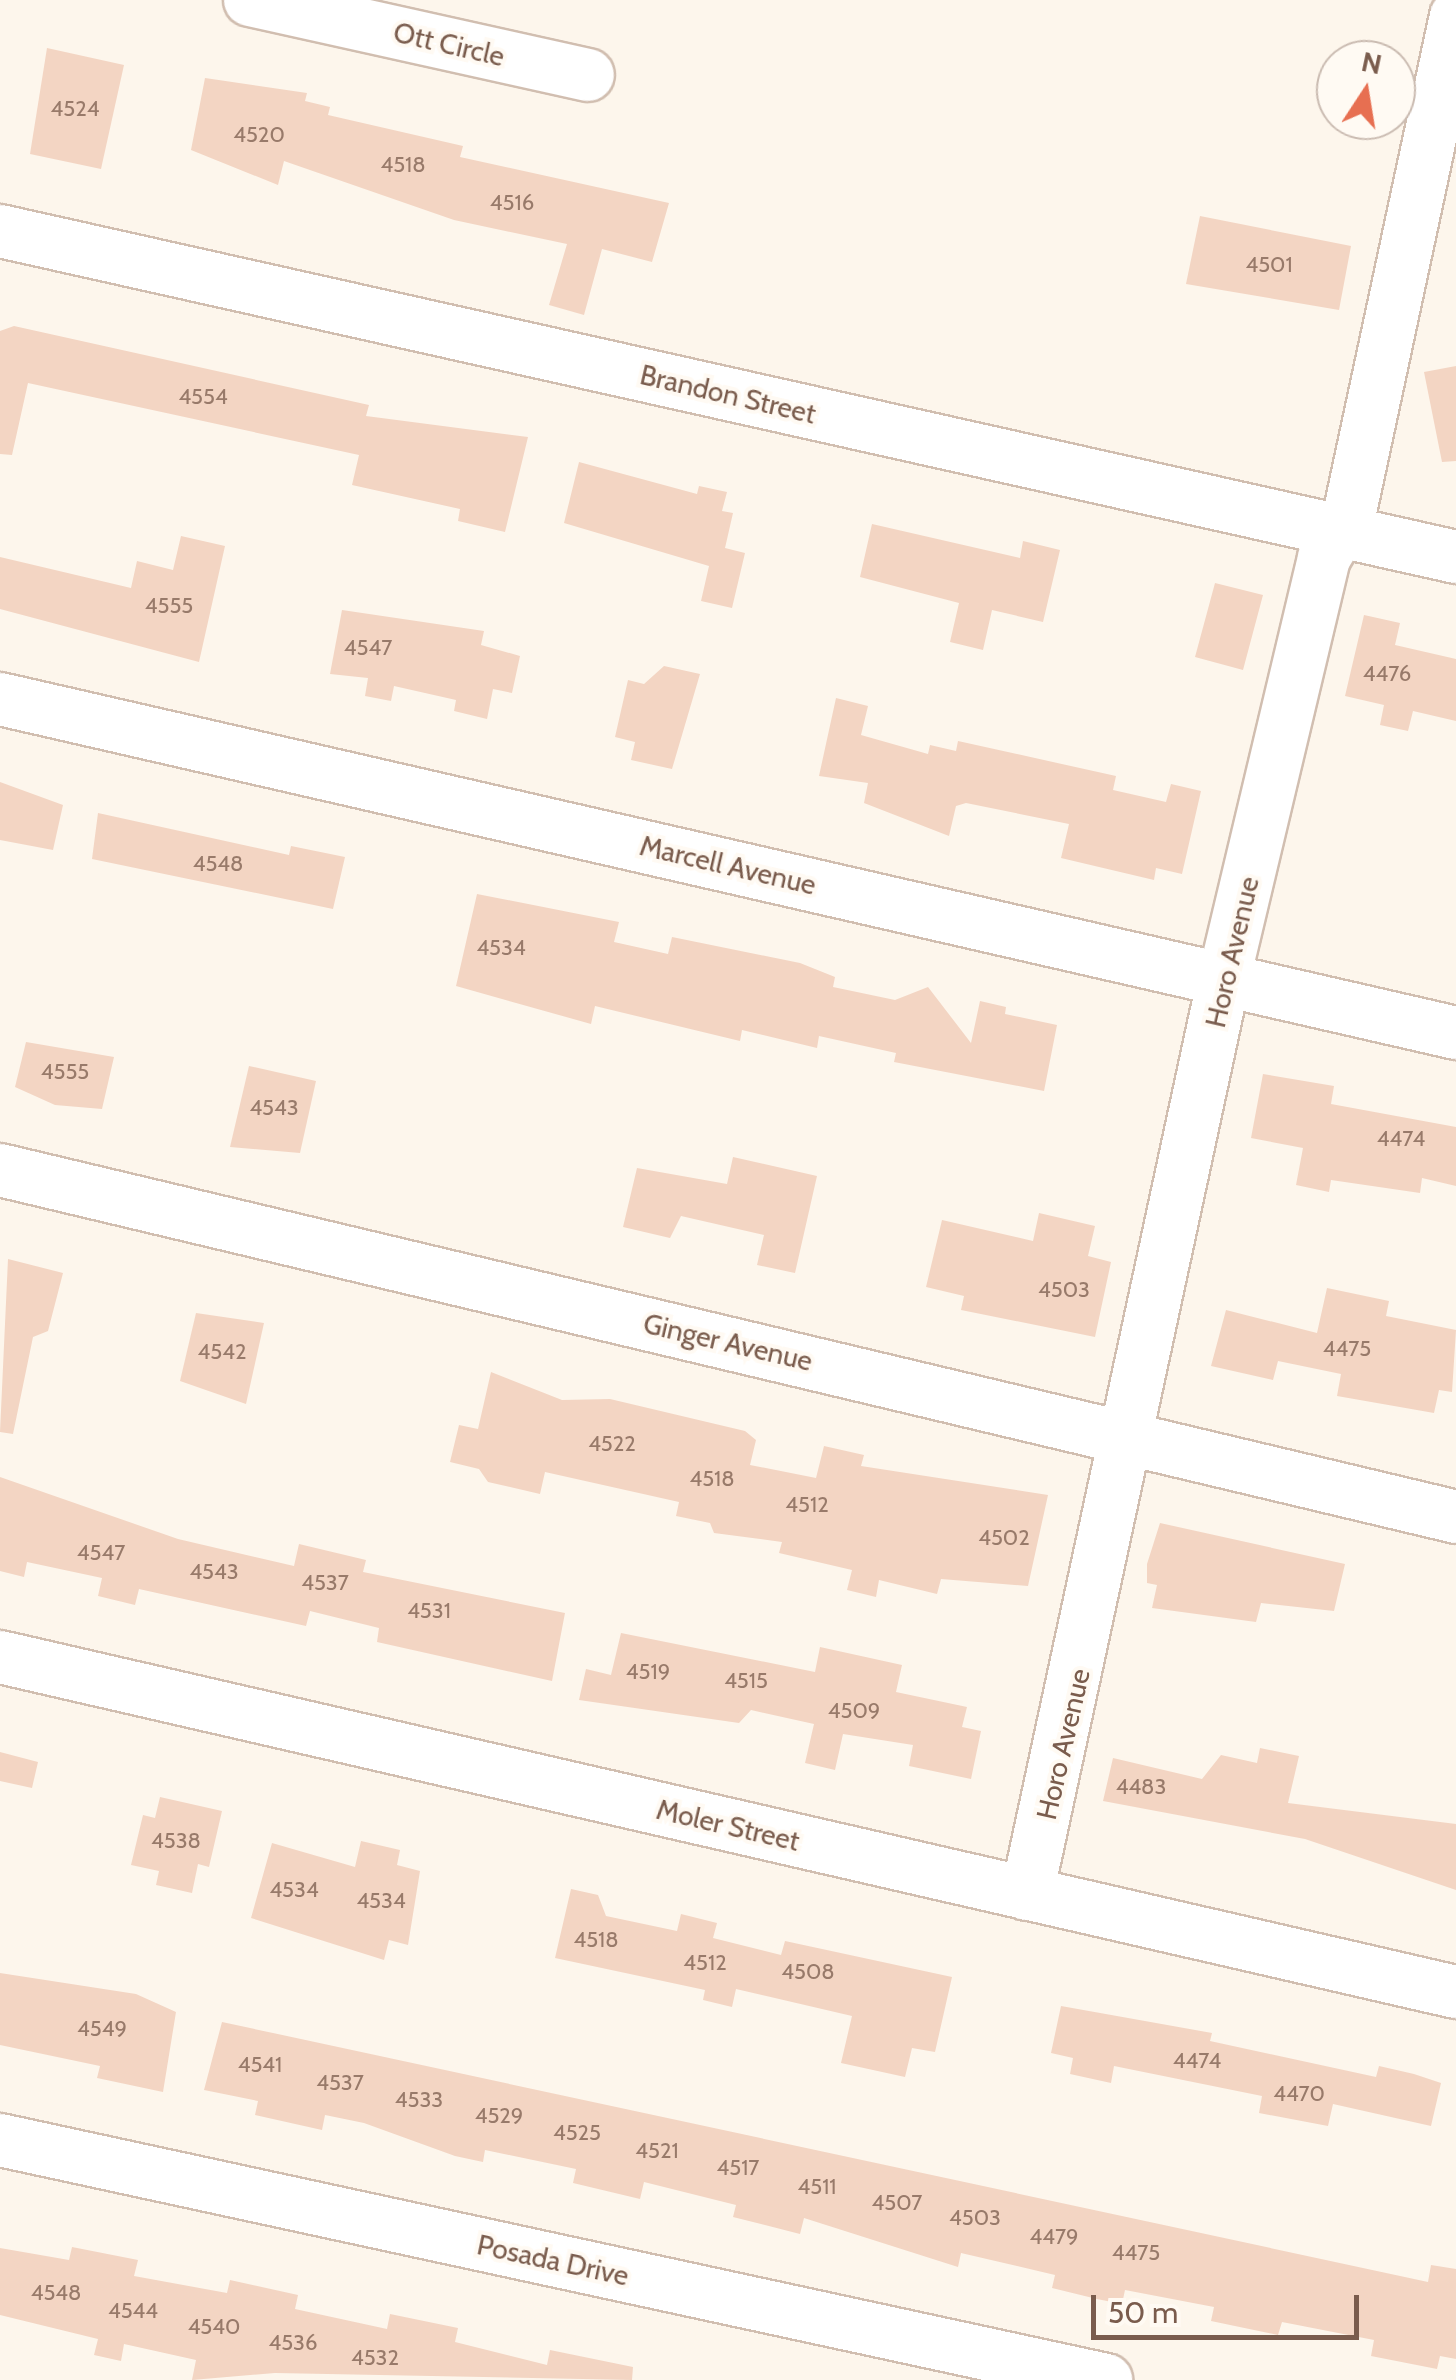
<!DOCTYPE html>
<style>
body{margin:0}
#map{position:relative;width:1456px;height:2380px;overflow:hidden;background:#fdf6ec;font-family:Cabin,sans-serif}
div>[style]{position:absolute}
[style*='--x']{left:calc(var(--x)*1px);top:calc(var(--y)*1px);width:calc(var(--w)*1px);rotate:calc(var(--a)*1deg)}
.building>*{inset:0;background:#f3d5c3}
.roads{filter:drop-shadow(2px 0 #d1beb0) drop-shadow(-2px 0 #d1beb0) drop-shadow(0 2px #d1beb0) drop-shadow(0 -2px #d1beb0)}
.minor>*{height:52px;margin:-26px;padding:0 26px;transform-origin:26px;border-radius:26px;background:#fff}
span{translate:-50% -50%;white-space:nowrap;text-align:center;line-height:1.15;-webkit-text-stroke:8px #fffaf3;paint-order:stroke}
.number-label{font-size:22px;color:#987a6a}
.number-label span{-webkit-text-stroke-width:0}
.street-label{font-size:28px;color:#7a5c4d}
.north{position:absolute;left:1316px;top:40px;width:100px;height:100px;box-sizing:border-box;background:#fffaf3;border:2px solid #cabbb1;border-radius:50%;rotate:12deg;font-size:28px;font-weight:700;line-height:40px;text-align:center;color:#7a5c4d}
.north::after{content:'';display:block;margin:auto;width:35px;height:45px;background:#e76f51;clip-path:polygon(50% 0,100% 100%,50% 72%,0 100%)}
.scale{position:absolute;left:1091px;top:2295px;width:268px;height:45px;box-sizing:border-box;border:5px solid #7a5c4d;border-top:0;padding-left:12px;font-size:30px;line-height:35px;white-space:nowrap;color:#7a5c4d;-webkit-text-stroke:8px #fffaf3;paint-order:stroke}
</style>
<div id="map">
<div class="building">
<i style="clip-path:polygon(47px 48px,124px 65px,101px 169px,30px 154px)"></i>
<i style="clip-path:polygon(205px 78px,307px 93px,305px 101px,330px 107px,328px 115px,463px 146px,460px 157px,669px 203px,652px 262px,602px 249px,584px 315px,549px 305px,567px 244px,454px 220px,284px 161px,278px 185px,191px 150px)"></i>
<i style="clip-path:polygon(1200px 216px,1351px 246px,1339px 310px,1186px 284px)"></i>
<i style="clip-path:polygon(14px 326px,369px 405px,366px 416px,528px 437px,505px 532px,458px 521px,460px 509px,352px 485px,359px 455px,28px 383px,12px 455px,0 454px,0 331px)"></i>
<i style="clip-path:polygon(1456px 366px,1456px 461px,1442px 462px,1424px 372px)"></i>
<i style="clip-path:polygon(579px 462px,697px 494px,699px 486px,727px 492px,722px 511px,733px 513px,725px 548px,745px 553px,732px 608px,701px 601px,709px 566px,564px 523px)"></i>
<i style="clip-path:polygon(872px 524px,1020px 558px,1023px 541px,1060px 550px,1043px 622px,992px 610px,983px 650px,950px 642px,959px 603px,860px 577px)"></i>
<i style="clip-path:polygon(181px 536px,225px 546px,199px 662px,0 609px,0 557px,131px 588px,137px 561px,173px 570px)"></i>
<i style="clip-path:polygon(1215px 583px,1263px 595px,1243px 670px,1195px 657px)"></i>
<i style="clip-path:polygon(342px 610px,484px 631px,481px 645px,520px 656px,512px 693px,493px 689px,487px 719px,454px 711px,456px 700px,394px 686px,391px 701px,365px 696px,368px 678px,330px 674px)"></i>
<i style="clip-path:polygon(1364px 615px,1400px 623px,1395px 645px,1456px 659px,1456px 721px,1413px 711px,1408px 731px,1380px 725px,1384px 705px,1345px 696px)"></i>
<i style="clip-path:polygon(664px 666px,700px 674px,672px 769px,631px 760px,635px 742px,615px 737px,628px 680px,644px 684px)"></i>
<i style="clip-path:polygon(836px 698px,868px 706px,861px 735px,928px 754px,930px 745px,956px 751px,958px 741px,1116px 776px,1113px 790px,1166px 802px,1171px 784px,1201px 791px,1182px 874px,1156px 868px,1154px 880px,1061px 858px,1069px 824px,966px 803px,956px 806px,949px 836px,864px 803px,868px 783px,819px 776px)"></i>
<i style="clip-path:polygon(0 782px,63px 805px,53px 850px,0 840px)"></i>
<i style="clip-path:polygon(98px 813px,289px 855px,291px 846px,345px 857px,333px 909px,92px 859px)"></i>
<i style="clip-path:polygon(477px 894px,619px 922px,614px 942px,668px 954px,672px 937px,800px 963px,835px 977px,833px 987px,895px 1000px,928px 987px,971px 1043px,980px 1001px,1006px 1007px,1005px 1014px,1057px 1025px,1044px 1091px,894px 1062px,896px 1053px,819px 1036px,817px 1048px,742px 1030px,740px 1041px,595px 1006px,591px 1024px,456px 986px)"></i>
<i style="clip-path:polygon(26px 1042px,114px 1057px,102px 1109px,55px 1105px,15px 1087px)"></i>
<i style="clip-path:polygon(249px 1066px,316px 1081px,300px 1153px,230px 1147px)"></i>
<i style="clip-path:polygon(1263px 1074px,1334px 1086px,1331px 1104px,1456px 1127px,1456px 1186px,1422px 1178px,1420px 1193px,1331px 1180px,1329px 1192px,1296px 1185px,1303px 1148px,1251px 1138px)"></i>
<i style="clip-path:polygon(733px 1157px,817px 1176px,795px 1273px,757px 1265px,764px 1235px,681px 1216px,670px 1238px,623px 1227px,637px 1168px,727px 1184px)"></i>
<i style="clip-path:polygon(1039px 1213px,1095px 1226px,1088px 1256px,1111px 1262px,1095px 1337px,961px 1310px,964px 1296px,926px 1287px,942px 1220px,1033px 1241px)"></i>
<i style="clip-path:polygon(8px 1259px,63px 1273px,48px 1331px,33px 1337px,13px 1434px,0 1432px)"></i>
<i style="clip-path:polygon(1327px 1288px,1389px 1301px,1386px 1316px,1456px 1330px,1452px 1392px,1439px 1390px,1434px 1413px,1337px 1396px,1341px 1374px,1278px 1361px,1273px 1380px,1211px 1366px,1226px 1310px,1317px 1333px)"></i>
<i style="clip-path:polygon(196px 1313px,264px 1323px,246px 1404px,180px 1381px)"></i>
<i style="clip-path:polygon(491px 1372px,562px 1400px,610px 1399px,745px 1431px,756px 1440px,750px 1465px,816px 1478px,824px 1446px,864px 1455px,861px 1466px,1048px 1495px,1028px 1586px,941px 1579px,937px 1594px,879px 1580px,876px 1597px,847px 1590px,852px 1570px,779px 1553px,782px 1542px,714px 1533px,710px 1523px,676px 1516px,679px 1502px,545px 1472px,540px 1494px,488px 1482px,479px 1469px,450px 1462px,459px 1425px,478px 1429px)"></i>
<i style="clip-path:polygon(0 1477px,178px 1539px,294px 1566px,299px 1544px,366px 1560px,363px 1572px,565px 1613px,552px 1681px,377px 1642px,379px 1628px,310px 1611px,306px 1626px,139px 1589px,135px 1605px,98px 1596px,102px 1578px,27px 1562px,24px 1577px,0 1571px)"></i>
<i style="clip-path:polygon(1160px 1523px,1345px 1564px,1334px 1611px,1261px 1603px,1256px 1622px,1152px 1608px,1157px 1585px,1147px 1583px,1147px 1564px)"></i>
<i style="clip-path:polygon(621px 1633px,815px 1672px,820px 1647px,902px 1665px,896px 1692px,967px 1707px,962px 1727px,981px 1731px,971px 1779px,909px 1766px,913px 1745px,843px 1734px,835px 1770px,805px 1763px,814px 1724px,751px 1710px,739px 1723px,579px 1700px,586px 1669px,611px 1675px)"></i>
<i style="clip-path:polygon(1260px 1748px,1299px 1756px,1288px 1803px,1456px 1824px,1456px 1890px,1305px 1839px,1103px 1801px,1113px 1758px,1202px 1779px,1221px 1755px,1257px 1763px)"></i>
<i style="clip-path:polygon(0 1752px,38px 1762px,32px 1788px,0 1781px)"></i>
<i style="clip-path:polygon(160px 1797px,222px 1811px,209px 1867px,198px 1864px,192px 1893px,156px 1885px,159px 1871px,131px 1865px,143px 1815px,155px 1818px)"></i>
<i style="clip-path:polygon(361px 1841px,400px 1850px,397px 1865px,420px 1871px,408px 1945px,389px 1940px,384px 1960px,251px 1918px,272px 1843px,355px 1867px)"></i>
<i style="clip-path:polygon(571px 1889px,598px 1895px,606px 1916px,677px 1931px,681px 1914px,717px 1923px,713px 1938px,781px 1955px,785px 1941px,952px 1977px,935px 2052px,912px 2048px,905px 2077px,841px 2063px,852px 2016px,736px 1989px,732px 2007px,703px 2000px,705px 1990px,555px 1958px)"></i>
<i style="clip-path:polygon(0 1973px,136px 1994px,176px 2012px,163px 2092px,97px 2078px,100px 2066px,0 2045px)"></i>
<i style="clip-path:polygon(1061px 2006px,1212px 2033px,1210px 2041px,1376px 2077px,1379px 2066px,1414px 2074px,1441px 2083px,1431px 2126px,1333px 2104px,1328px 2126px,1259px 2113px,1262px 2096px,1114px 2066px,1111px 2083px,1070px 2074px,1073px 2058px,1051px 2053px)"></i>
<i style="clip-path:polygon(222px 2022px,1428px 2282px,1431px 2265px,1456px 2269px,1456px 2359px,1440px 2356px,1437px 2369px,1371px 2356px,1374px 2340px,1282px 2322px,1278px 2335px,1211px 2321px,1214px 2307px,1125px 2290px,1122px 2304px,1097px 2299px,1052px 2288px,1055px 2275px,961px 2253px,958px 2267px,804px 2218px,800px 2234px,733px 2217px,736px 2205px,644px 2182px,640px 2199px,573px 2183px,576px 2169px,485px 2150px,483px 2162px,455px 2156px,364px 2123px,325px 2115px,322px 2130px,255px 2115px,258px 2101px,204px 2090px)"></i>
<i style="clip-path:polygon(72px 2247px,138px 2260px,134px 2276px,227px 2293px,230px 2280px,298px 2295px,295px 2309px,387px 2329px,390px 2314px,458px 2328px,455px 2342px,547px 2365px,550px 2350px,633px 2367px,632px 2380px,275px 2373px,192px 2380px,196px 2360px,124px 2344px,121px 2361px,94px 2355px,98px 2339px,0 2315px,0 2248px,69px 2260px)"></i>
</div>
<div class="roads">
<div class="minor">
<i style="--x:250;--y:0;--w:346;--a:12.5"></i>
<i style="--x:0;--y:231;--w:1492;--a:12.62"></i>
<i style="--x:0;--y:699;--w:1494;--a:12.92"></i>
<i style="--x:0;--y:1170;--w:1497;--a:13.4"></i>
<i style="--x:0;--y:1657;--w:1494;--a:12.96"></i>
<i style="--x:1027;--y:1894;--w:937;--a:-77.86"></i>
<i style="--x:1224;--y:978;--w:432;--a:-76.6"></i>
<i style="--x:1324;--y:558;--w:49;--a:-59.2"></i>
<i style="--x:1349;--y:516;--w:511;--a:-77.92"></i>
<i style="--x:0;--y:2140;--w:1132;--a:12.24"></i>
</div>
</div>
<div class="number-label">
<span style="left:75px;top:109px">4524</span>
<span style="left:259px;top:135px">4520</span>
<span style="left:403px;top:165px">4518</span>
<span style="left:512px;top:203px">4516</span>
<span style="left:1269px;top:265px">4501</span>
<span style="left:203px;top:397px">4554</span>
<span style="left:169px;top:606px">4555</span>
<span style="left:368px;top:648px">4547</span>
<span style="left:1387px;top:674px">4476</span>
<span style="left:218px;top:864px">4548</span>
<span style="left:501px;top:948px">4534</span>
<span style="left:65px;top:1072px">4555</span>
<span style="left:274px;top:1108px">4543</span>
<span style="left:1401px;top:1139px">4474</span>
<span style="left:1064px;top:1290px">4503</span>
<span style="left:1347px;top:1349px">4475</span>
<span style="left:222px;top:1352px">4542</span>
<span style="left:612px;top:1444px">4522</span>
<span style="left:712px;top:1479px">4518</span>
<span style="left:807px;top:1505px">4512</span>
<span style="left:1004px;top:1538px">4502</span>
<span style="left:101px;top:1553px">4547</span>
<span style="left:214px;top:1572px">4543</span>
<span style="left:325px;top:1583px">4537</span>
<span style="left:429px;top:1611px">4531</span>
<span style="left:648px;top:1672px">4519</span>
<span style="left:746px;top:1681px">4515</span>
<span style="left:854px;top:1711px">4509</span>
<span style="left:1141px;top:1787px">4483</span>
<span style="left:176px;top:1841px">4538</span>
<span style="left:294px;top:1890px">4534</span>
<span style="left:381px;top:1901px">4534</span>
<span style="left:596px;top:1940px">4518</span>
<span style="left:705px;top:1963px">4512</span>
<span style="left:808px;top:1972px">4508</span>
<span style="left:102px;top:2029px">4549</span>
<span style="left:1197px;top:2061px">4474</span>
<span style="left:260px;top:2065px">4541</span>
<span style="left:340px;top:2083px">4537</span>
<span style="left:1299px;top:2094px">4470</span>
<span style="left:419px;top:2100px">4533</span>
<span style="left:499px;top:2116px">4529</span>
<span style="left:577px;top:2133px">4525</span>
<span style="left:657px;top:2151px">4521</span>
<span style="left:738px;top:2168px">4517</span>
<span style="left:817px;top:2187px">4511</span>
<span style="left:897px;top:2203px">4507</span>
<span style="left:975px;top:2218px">4503</span>
<span style="left:1054px;top:2237px">4479</span>
<span style="left:1136px;top:2253px">4475</span>
<span style="left:56px;top:2293px">4548</span>
<span style="left:133px;top:2311px">4544</span>
<span style="left:214px;top:2327px">4540</span>
<span style="left:293px;top:2343px">4536</span>
<span style="left:375px;top:2358px">4532</span>
</div>
<div class="street-label">
<span style="left:449px;top:44px;rotate:13deg">Ott Circle</span>
<span style="left:728px;top:394px;rotate:13deg">Brandon Street</span>
<span style="left:728px;top:865px;rotate:13deg">Marcell Avenue</span>
<span style="left:1232px;top:952px;rotate:-77deg">Horo Avenue</span>
<span style="left:728px;top:1342px;rotate:13deg">Ginger Avenue</span>
<span style="left:1063px;top:1744px;rotate:-77deg">Horo Avenue</span>
<span style="left:728px;top:1825px;rotate:13deg">Moler Street</span>
<span style="left:553px;top:2260px;rotate:12deg">Posada Drive</span>
</div>
<div class="north">N</div>
<div class="scale">50 m</div>
</div>
